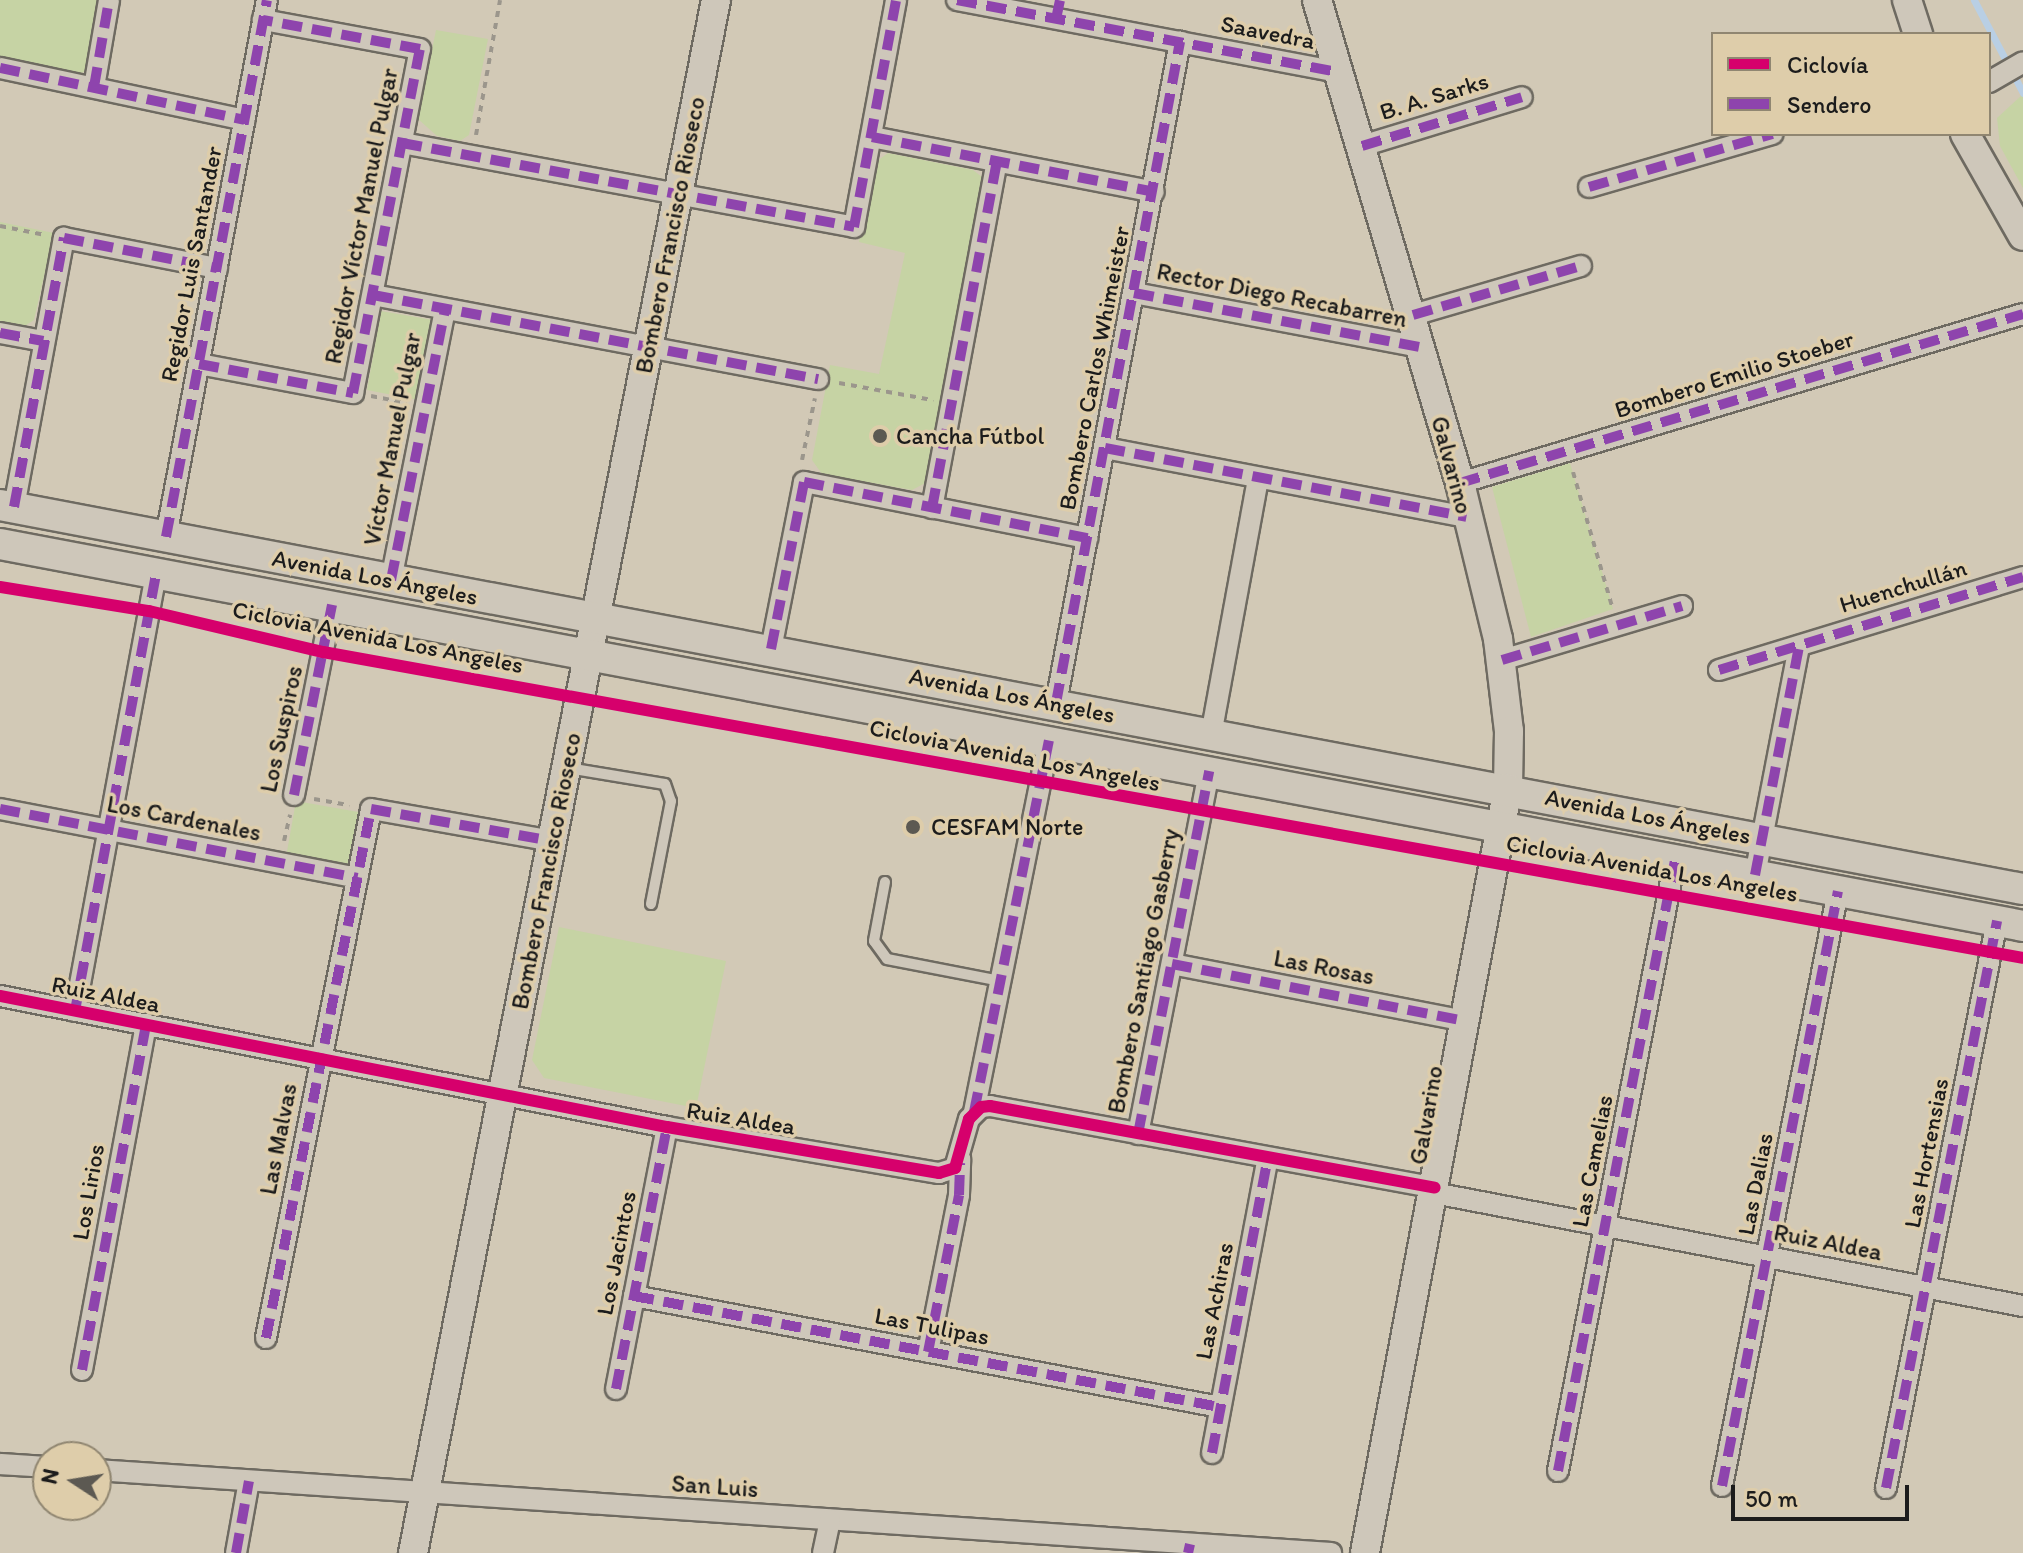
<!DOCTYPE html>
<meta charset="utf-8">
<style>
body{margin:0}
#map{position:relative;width:2023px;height:1553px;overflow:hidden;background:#d2c9b6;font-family:Itim,sans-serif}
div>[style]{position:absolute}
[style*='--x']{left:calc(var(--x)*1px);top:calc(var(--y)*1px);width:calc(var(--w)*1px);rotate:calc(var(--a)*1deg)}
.green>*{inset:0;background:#c6d3a4}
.stream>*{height:7px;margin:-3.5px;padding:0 3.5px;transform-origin:3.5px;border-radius:3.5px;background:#b9cfe4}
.path>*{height:4px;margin-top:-2px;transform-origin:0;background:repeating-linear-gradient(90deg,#9b968c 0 6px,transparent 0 12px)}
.roads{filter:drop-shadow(2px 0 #6e6a61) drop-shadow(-2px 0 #6e6a61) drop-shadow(0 2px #6e6a61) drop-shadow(0 -2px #6e6a61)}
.lane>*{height:10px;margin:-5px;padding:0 5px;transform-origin:5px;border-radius:5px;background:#cec7ba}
.street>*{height:20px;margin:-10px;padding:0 10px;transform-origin:10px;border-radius:10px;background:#cec7ba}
.secondary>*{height:28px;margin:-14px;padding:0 14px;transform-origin:14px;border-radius:14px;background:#cec7ba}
.primary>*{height:30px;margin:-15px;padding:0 15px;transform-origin:15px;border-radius:15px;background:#cec7ba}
.quiet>*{height:10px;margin-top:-5px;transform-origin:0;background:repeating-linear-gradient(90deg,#8e44ad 0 20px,transparent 0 30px)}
.cycleway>*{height:12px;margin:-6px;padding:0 6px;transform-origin:6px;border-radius:6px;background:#d6006c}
.dots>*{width:22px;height:22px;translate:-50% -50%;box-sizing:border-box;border:4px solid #decdaa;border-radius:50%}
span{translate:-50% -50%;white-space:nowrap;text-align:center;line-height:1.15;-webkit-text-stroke:7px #decdaa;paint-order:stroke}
.street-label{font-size:24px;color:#1c1c1c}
.poi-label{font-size:24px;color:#1c1c1c}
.left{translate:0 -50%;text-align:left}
.legend{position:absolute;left:1711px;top:32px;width:280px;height:104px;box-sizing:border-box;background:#decdaa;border:2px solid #908671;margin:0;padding:10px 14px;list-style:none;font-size:24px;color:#1c1c1c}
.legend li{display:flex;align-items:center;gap:16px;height:40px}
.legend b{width:40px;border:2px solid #908671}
.north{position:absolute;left:32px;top:1441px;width:80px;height:80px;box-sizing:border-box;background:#decdaa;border:2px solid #908671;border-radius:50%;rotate:282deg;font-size:22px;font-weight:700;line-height:32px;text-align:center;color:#1c1c1c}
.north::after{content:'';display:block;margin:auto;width:28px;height:36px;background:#5c5952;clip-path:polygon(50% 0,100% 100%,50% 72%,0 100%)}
.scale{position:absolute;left:1731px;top:1485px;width:178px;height:36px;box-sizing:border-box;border:4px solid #1c1c1c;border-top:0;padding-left:10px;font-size:24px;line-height:28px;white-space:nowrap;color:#1c1c1c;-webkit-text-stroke:6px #decdaa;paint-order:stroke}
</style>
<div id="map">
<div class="green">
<i style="clip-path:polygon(0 0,97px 0,104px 9px,91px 68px,80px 74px,0 60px)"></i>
<i style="clip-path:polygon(436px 30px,488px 39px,469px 135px,460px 141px,437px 136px,418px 119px)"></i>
<i style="clip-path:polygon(2023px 94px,2023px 188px,2000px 146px,1997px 118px)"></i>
<i style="clip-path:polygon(888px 153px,973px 170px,986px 180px,929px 481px,912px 490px,822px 474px,812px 460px,830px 365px,879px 374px,905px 253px,859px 242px,873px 164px)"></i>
<i style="clip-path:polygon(0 222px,54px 233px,34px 320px,23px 327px,0 323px)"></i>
<i style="clip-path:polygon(381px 311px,433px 320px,418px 400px,367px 390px)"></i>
<i style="clip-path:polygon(1570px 463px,1613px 609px,1531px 637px,1492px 487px)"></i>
<i style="clip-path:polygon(296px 801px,364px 813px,353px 869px,286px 857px)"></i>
<i style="clip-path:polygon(559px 927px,726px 961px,696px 1108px,544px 1078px,532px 1060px)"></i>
</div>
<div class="stream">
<i style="--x:1974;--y:0;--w:105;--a:62.2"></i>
</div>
<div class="path">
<i style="--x:476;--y:135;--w:137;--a:-79.9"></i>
<i style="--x:0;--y:226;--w:46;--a:11.3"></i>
<i style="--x:839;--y:383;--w:96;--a:10.3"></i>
<i style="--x:371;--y:396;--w:36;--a:11"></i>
<i style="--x:802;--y:460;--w:63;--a:-78.2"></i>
<i style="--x:1573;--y:472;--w:140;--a:73.8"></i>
<i style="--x:314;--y:799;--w:36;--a:10"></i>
<i style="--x:284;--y:841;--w:27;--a:-77"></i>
</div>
<div class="roads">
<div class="lane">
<i style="--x:568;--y:768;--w:98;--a:9.4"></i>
<i style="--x:665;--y:784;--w:18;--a:71"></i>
<i style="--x:671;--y:801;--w:105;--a:101"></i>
<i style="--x:885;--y:882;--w:60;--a:100.6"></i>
<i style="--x:874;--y:941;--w:22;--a:54"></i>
<i style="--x:887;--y:959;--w:115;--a:11"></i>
</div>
<div class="street">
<i style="--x:957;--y:0;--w:384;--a:10.7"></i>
<i style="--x:0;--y:68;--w:250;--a:12"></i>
<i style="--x:1989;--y:82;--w:39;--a:-30"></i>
<i style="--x:94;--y:87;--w:88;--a:-80.2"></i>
<i style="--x:872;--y:137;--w:287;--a:11"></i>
<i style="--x:402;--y:143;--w:460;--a:10.5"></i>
<i style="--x:854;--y:227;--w:231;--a:-79.5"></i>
<i style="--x:1362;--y:146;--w:167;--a:-17"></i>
<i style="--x:1589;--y:187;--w:191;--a:-16.1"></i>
<i style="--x:1134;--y:293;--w:290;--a:10.7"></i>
<i style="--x:373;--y:295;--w:453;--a:10.7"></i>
<i style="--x:1413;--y:315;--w:175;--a:-16.3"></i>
<i style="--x:0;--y:333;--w:44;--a:10.5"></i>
<i style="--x:199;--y:364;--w:157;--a:10.7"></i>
<i style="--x:353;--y:393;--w:350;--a:-79"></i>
<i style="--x:420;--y:49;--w:160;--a:-169.5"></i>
<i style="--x:1105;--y:448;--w:368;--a:10.8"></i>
<i style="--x:1460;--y:483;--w:588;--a:-16.71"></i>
<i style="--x:14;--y:507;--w:274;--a:-79.5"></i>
<i style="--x:64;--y:238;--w:156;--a:11.1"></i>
<i style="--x:932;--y:508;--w:352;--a:-79.4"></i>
<i style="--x:166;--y:537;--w:546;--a:-79.35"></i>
<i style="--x:391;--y:580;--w:276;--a:-78.7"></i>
<i style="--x:771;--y:649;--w:170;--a:-78.8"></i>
<i style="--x:804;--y:482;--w:289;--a:11.2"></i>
<i style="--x:1502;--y:660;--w:188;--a:-16.7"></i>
<i style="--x:1719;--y:670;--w:318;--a:-17"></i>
<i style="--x:1056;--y:703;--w:673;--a:-79.38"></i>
<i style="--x:1211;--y:735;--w:261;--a:-79.6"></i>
<i style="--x:294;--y:795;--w:194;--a:-78.7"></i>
<i style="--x:0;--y:809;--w:364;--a:10.9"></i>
<i style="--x:1755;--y:875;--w:233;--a:-79.1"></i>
<i style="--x:1172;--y:964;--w:298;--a:11"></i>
<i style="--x:0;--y:996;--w:680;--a:11.11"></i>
<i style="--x:667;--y:1127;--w:276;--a:9.6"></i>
<i style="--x:939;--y:1173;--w:17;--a:-17"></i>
<i style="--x:955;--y:1168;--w:51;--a:-74.1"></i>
<i style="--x:969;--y:1119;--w:17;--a:-45"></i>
<i style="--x:981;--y:1107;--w:9;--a:-6"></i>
<i style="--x:990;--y:1106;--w:452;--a:10.4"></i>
<i style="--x:75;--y:1011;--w:446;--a:-79.5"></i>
<i style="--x:974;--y:1112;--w:379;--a:-78.6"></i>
<i style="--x:1138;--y:1134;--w:370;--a:-78.9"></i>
<i style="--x:1434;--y:1193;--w:600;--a:10.86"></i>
<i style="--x:634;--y:1296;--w:596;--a:10.73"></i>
<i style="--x:266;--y:1338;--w:539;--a:-78.77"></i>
<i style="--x:371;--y:809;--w:184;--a:10"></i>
<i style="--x:928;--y:1352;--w:160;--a:-78.8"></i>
<i style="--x:959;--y:1195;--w:36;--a:-88"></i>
<i style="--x:82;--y:1370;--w:352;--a:-79.5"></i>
<i style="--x:616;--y:1389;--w:267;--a:-79"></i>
<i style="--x:1212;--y:1453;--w:300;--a:-79.3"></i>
<i style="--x:0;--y:1464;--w:48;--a:3.6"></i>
<i style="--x:96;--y:1470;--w:1238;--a:3.84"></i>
<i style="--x:1558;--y:1471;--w:622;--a:-79.16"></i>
<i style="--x:1722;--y:1486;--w:606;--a:-78.97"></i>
<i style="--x:1886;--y:1488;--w:578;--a:-78.92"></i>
<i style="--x:236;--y:1553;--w:73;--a:-79.8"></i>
<i style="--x:823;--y:1553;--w:34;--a:-78"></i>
</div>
<div class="secondary">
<i style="--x:1317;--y:0;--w:504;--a:73.51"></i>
<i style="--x:1460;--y:483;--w:161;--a:76.3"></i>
<i style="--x:1498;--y:639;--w:93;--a:83.2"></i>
<i style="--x:1509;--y:731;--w:57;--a:91"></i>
<i style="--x:1508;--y:788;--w:778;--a:100.59"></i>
<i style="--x:1907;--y:0;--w:36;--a:72"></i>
<i style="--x:1965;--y:134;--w:117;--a:60.4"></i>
<i style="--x:413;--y:1553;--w:1582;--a:-78.96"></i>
</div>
<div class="primary">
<i style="--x:0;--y:505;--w:2059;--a:10.75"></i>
<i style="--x:0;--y:544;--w:2059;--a:10.69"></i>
</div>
</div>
<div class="quiet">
<i style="--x:957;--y:0;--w:384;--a:10.7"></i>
<i style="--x:1056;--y:19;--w:19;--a:-78"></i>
<i style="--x:0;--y:68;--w:250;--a:12"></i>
<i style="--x:94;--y:87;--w:88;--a:-80.2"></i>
<i style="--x:872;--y:137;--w:287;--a:11"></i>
<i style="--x:402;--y:143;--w:460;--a:10.5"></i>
<i style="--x:854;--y:227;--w:231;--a:-79.5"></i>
<i style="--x:1362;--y:146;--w:167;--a:-17"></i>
<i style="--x:1589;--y:187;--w:191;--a:-16.1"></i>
<i style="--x:1134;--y:293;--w:290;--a:10.7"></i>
<i style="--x:373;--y:295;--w:453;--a:10.7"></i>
<i style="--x:1413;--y:315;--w:175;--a:-16.3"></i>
<i style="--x:0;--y:333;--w:44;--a:10.5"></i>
<i style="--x:199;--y:364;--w:157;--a:10.7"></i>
<i style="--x:353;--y:393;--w:350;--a:-79"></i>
<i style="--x:420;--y:49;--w:160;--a:-169.5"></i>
<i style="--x:1105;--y:448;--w:368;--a:10.8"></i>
<i style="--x:1460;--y:483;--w:588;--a:-16.71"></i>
<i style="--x:14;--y:507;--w:274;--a:-79.5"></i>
<i style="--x:64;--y:238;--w:156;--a:11.1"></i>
<i style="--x:932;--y:508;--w:352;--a:-79.4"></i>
<i style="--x:166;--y:537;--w:546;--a:-79.35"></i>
<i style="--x:391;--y:580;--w:276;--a:-78.7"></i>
<i style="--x:771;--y:649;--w:170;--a:-78.8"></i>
<i style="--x:804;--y:482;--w:289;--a:11.2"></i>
<i style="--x:1502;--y:660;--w:188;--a:-16.7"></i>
<i style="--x:1719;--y:670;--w:318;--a:-17"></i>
<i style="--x:1056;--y:703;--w:673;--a:-79.38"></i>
<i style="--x:294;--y:795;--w:194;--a:-78.7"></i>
<i style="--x:0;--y:809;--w:364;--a:10.9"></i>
<i style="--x:1755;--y:875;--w:233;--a:-79.1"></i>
<i style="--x:1172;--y:964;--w:298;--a:11"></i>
<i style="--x:75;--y:1011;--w:446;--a:-79.5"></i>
<i style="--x:974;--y:1112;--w:379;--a:-78.6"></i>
<i style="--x:1138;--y:1134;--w:370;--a:-78.9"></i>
<i style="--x:634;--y:1296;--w:596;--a:10.73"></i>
<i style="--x:266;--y:1338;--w:539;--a:-78.77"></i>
<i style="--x:371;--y:809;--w:184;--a:10"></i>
<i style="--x:928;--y:1352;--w:160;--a:-78.8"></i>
<i style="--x:959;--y:1195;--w:32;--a:-88"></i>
<i style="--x:82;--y:1370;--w:352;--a:-79.5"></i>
<i style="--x:616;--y:1389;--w:267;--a:-79"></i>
<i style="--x:1212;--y:1453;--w:300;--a:-79.3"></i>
<i style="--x:1558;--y:1471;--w:622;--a:-79.16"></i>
<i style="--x:1722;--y:1486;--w:606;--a:-78.97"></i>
<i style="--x:1886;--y:1488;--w:578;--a:-78.92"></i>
<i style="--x:236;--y:1553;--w:73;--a:-79.8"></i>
<i style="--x:1188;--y:1553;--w:9;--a:-77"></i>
</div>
<div class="cycleway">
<i style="--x:0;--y:587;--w:151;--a:9.2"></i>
<i style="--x:149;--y:611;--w:179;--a:13.3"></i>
<i style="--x:323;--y:652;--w:1727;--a:10.2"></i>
<i style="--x:0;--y:996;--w:680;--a:11.11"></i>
<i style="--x:667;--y:1127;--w:276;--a:9.6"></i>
<i style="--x:939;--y:1173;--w:17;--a:-17"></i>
<i style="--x:955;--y:1168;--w:51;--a:-74.1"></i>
<i style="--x:969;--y:1119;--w:17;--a:-45"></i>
<i style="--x:981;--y:1107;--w:9;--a:-6"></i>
<i style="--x:990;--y:1106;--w:452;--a:10.4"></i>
</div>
<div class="dots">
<i style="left:880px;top:436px;background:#5c5952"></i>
<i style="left:913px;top:827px;background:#5c5952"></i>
</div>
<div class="street-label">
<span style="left:1268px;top:32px;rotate:11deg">Saavedra</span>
<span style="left:1434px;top:96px;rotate:-17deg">B. A. Sarks</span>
<span style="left:361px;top:216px;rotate:-79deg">Regidor Víctor Manuel Pulgar</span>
<span style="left:670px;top:235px;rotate:-79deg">Bombero Francisco Rioseco</span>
<span style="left:191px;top:264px;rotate:-79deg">Regidor Luis Santander</span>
<span style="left:1282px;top:295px;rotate:11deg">Rector Diego Recabarren</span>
<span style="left:1094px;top:368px;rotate:-79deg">Bombero Carlos Whimeister</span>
<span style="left:1734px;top:374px;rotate:-17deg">Bombero Emilio Stoeber</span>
<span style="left:392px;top:439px;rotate:-79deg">Víctor Manuel Pulgar</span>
<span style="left:1452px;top:465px;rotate:75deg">Galvarino</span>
<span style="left:375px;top:577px;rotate:11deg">Avenida Los Ángeles</span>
<span style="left:1903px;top:586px;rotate:-17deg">Huenchullán</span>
<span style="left:378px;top:637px;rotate:11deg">Ciclovia Avenida Los Angeles</span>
<span style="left:1012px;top:695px;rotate:11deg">Avenida Los Ángeles</span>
<span style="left:281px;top:729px;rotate:-78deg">Los Suspiros</span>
<span style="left:1015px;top:755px;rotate:11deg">Ciclovia Avenida Los Angeles</span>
<span style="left:1648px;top:816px;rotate:11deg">Avenida Los Ángeles</span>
<span style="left:184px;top:818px;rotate:11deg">Los Cardenales</span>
<span style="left:1652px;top:868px;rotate:10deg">Ciclovia Avenida Los Angeles</span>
<span style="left:546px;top:871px;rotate:-79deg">Bombero Francisco Rioseco</span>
<span style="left:1324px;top:967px;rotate:11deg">Las Rosas</span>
<span style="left:1143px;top:971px;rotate:-79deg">Bombero Santiago Gasberry</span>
<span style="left:106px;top:994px;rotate:11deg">Ruiz Aldea</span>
<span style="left:1426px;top:1115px;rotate:-80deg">Galvarino</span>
<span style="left:741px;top:1118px;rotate:9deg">Ruiz Aldea</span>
<span style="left:278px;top:1139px;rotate:-79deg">Las Malvas</span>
<span style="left:1926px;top:1153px;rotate:-79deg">Las Hortensias</span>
<span style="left:1592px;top:1161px;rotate:-79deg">Las Camelias</span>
<span style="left:1755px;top:1184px;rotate:-79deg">Las Dalias</span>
<span style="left:88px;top:1192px;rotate:-80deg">Los Lirios</span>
<span style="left:1828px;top:1242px;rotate:11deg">Ruiz Aldea</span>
<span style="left:616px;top:1253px;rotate:-79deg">Los Jacintos</span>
<span style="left:1214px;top:1301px;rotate:-79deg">Las Achiras</span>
<span style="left:932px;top:1326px;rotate:11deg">Las Tulipas</span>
<span style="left:715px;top:1486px;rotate:4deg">San Luis</span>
</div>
<div class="poi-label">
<span class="left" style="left:896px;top:436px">Cancha Fútbol</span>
<span class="left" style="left:931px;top:827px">CESFAM Norte</span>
</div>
<ul class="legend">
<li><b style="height:10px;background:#d6006c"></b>Ciclovía</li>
<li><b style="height:10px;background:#8e44ad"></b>Sendero</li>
</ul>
<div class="north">N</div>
<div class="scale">50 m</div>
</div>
